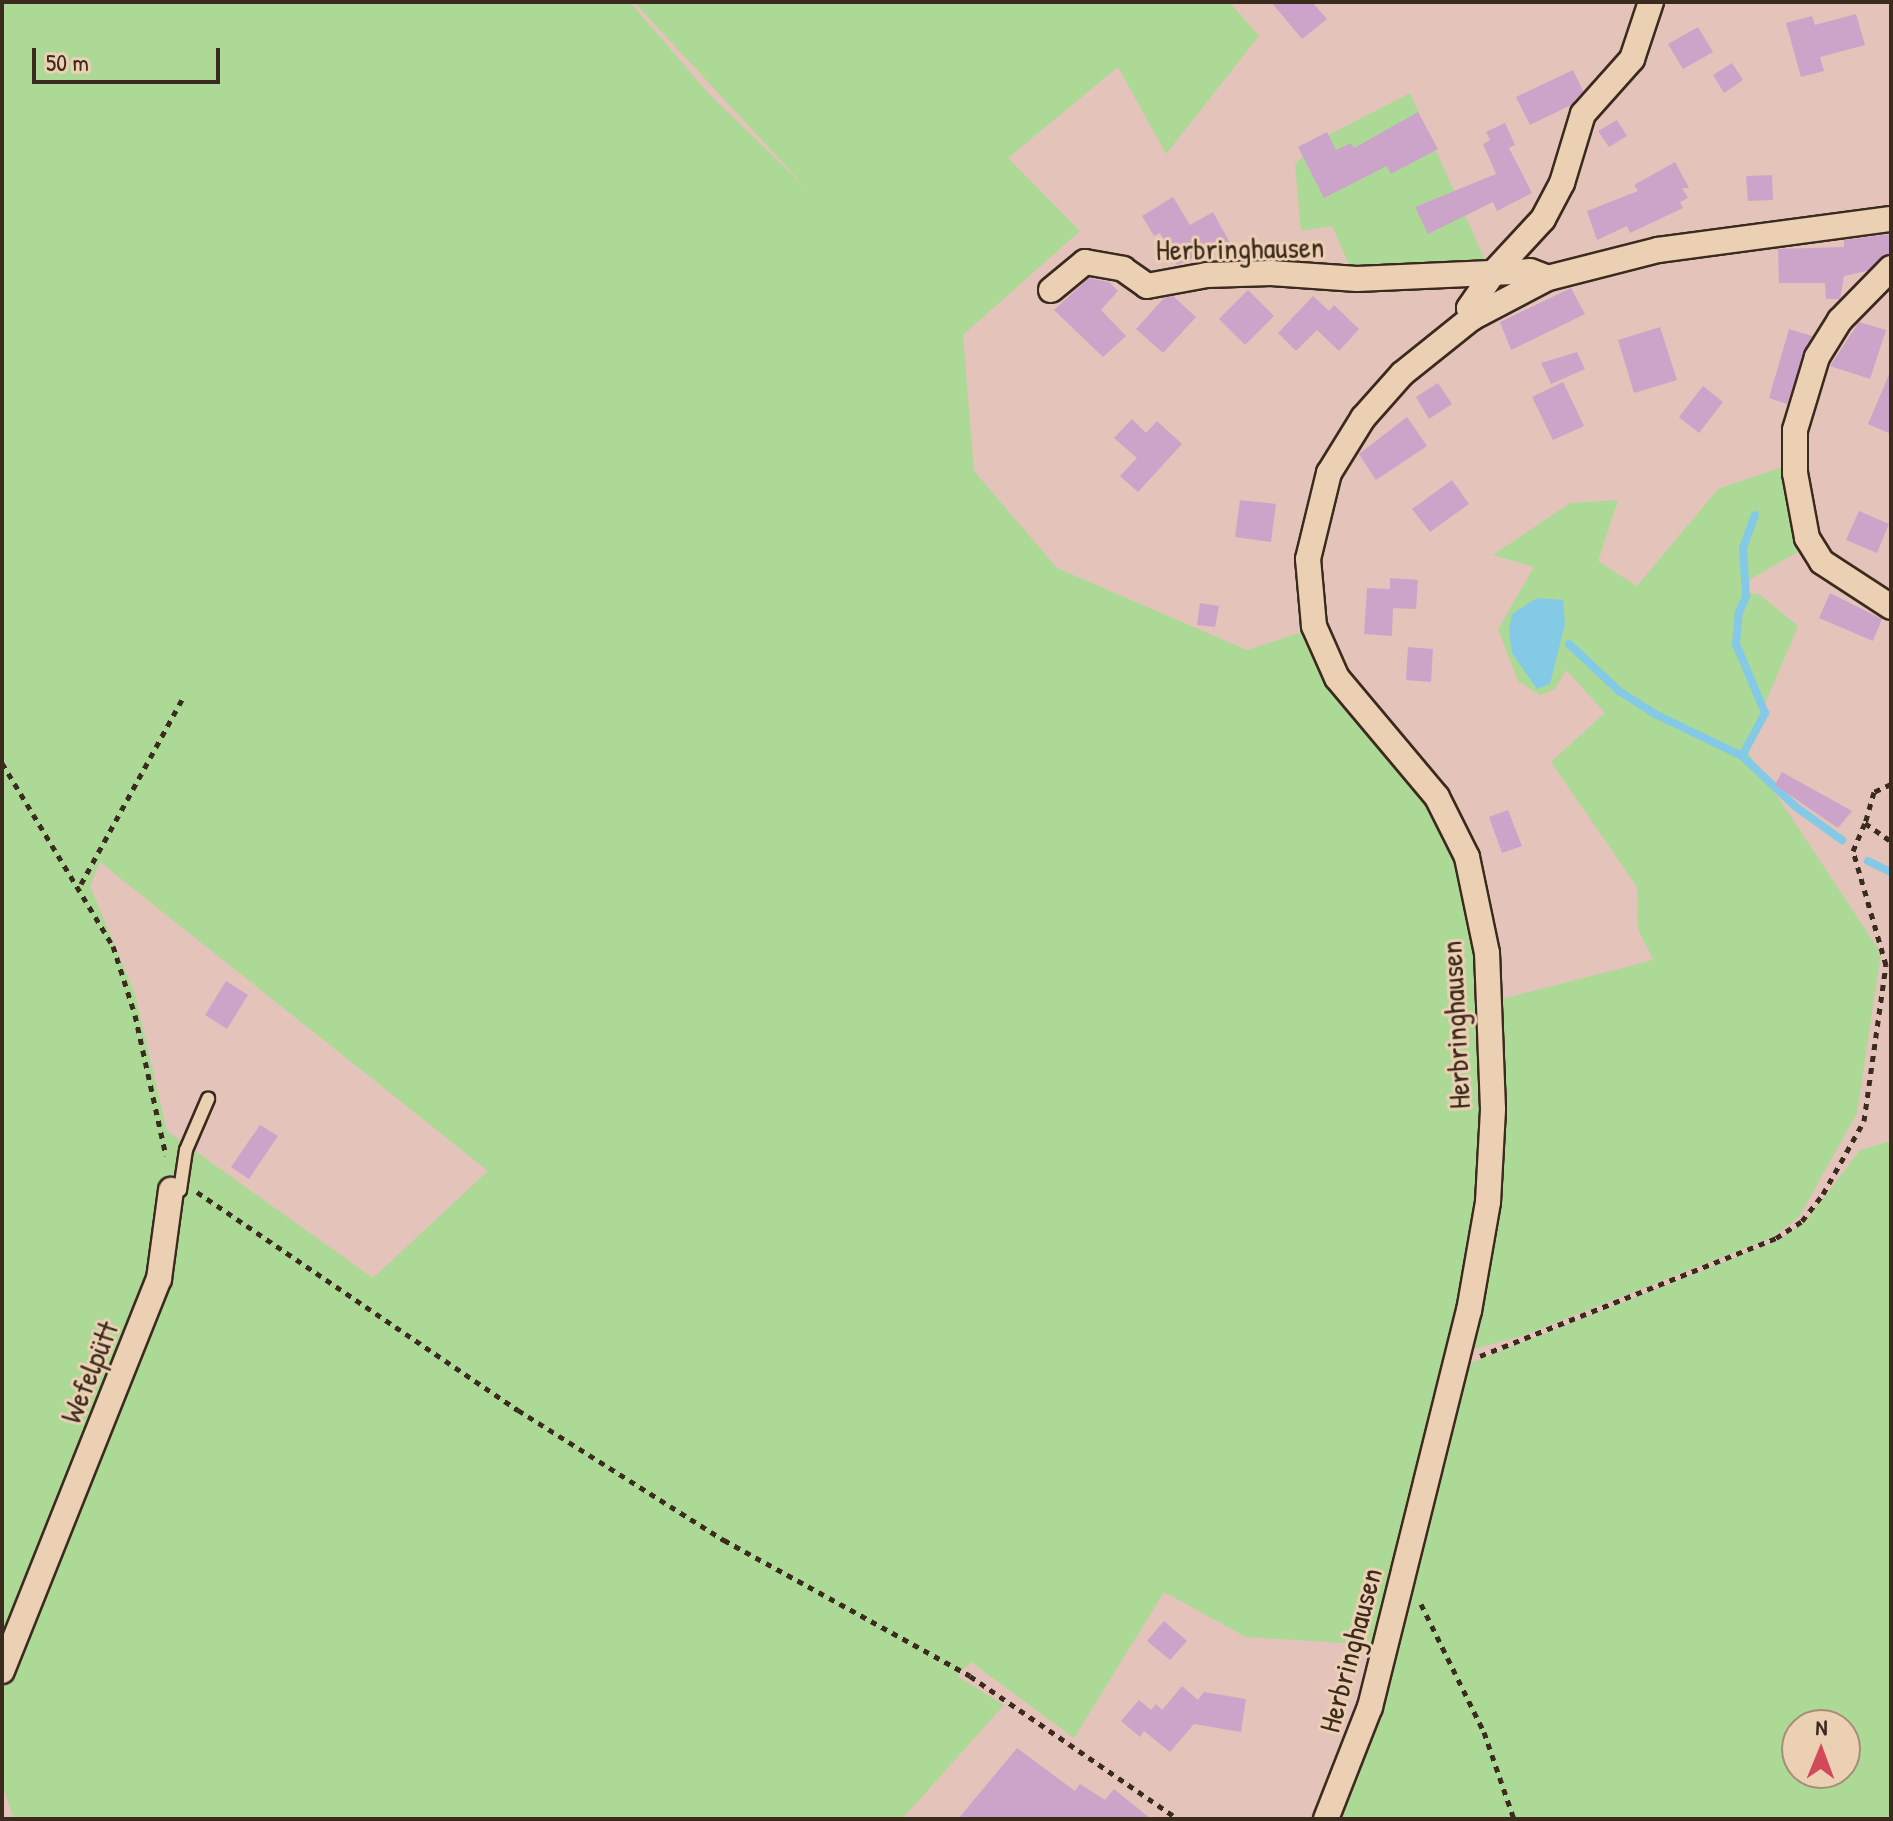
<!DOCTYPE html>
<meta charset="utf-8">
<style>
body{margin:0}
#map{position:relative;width:1893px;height:1821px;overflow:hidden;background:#e3c3ba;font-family:"Patrick Hand",sans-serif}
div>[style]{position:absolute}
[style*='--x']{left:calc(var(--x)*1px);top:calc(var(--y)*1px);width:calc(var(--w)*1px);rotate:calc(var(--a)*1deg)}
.green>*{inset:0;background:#add997}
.water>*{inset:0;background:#84c9e5}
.stream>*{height:8px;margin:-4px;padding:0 4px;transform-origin:4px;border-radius:4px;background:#84c9e5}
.building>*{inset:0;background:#cda4c9}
.path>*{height:5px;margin-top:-2.5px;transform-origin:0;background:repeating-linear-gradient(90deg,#3b2a1e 0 6px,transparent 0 12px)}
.roads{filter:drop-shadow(2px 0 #3b2a1e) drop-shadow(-2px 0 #3b2a1e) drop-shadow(0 2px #3b2a1e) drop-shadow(0 -2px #3b2a1e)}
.service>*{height:12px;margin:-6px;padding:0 6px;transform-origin:6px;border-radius:6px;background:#ecd0b3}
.minor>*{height:24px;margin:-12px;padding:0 12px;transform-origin:12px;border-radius:12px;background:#ecd0b3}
span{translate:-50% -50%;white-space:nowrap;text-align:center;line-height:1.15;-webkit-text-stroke:6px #ecd0b3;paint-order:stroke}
.street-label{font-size:30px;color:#3b2a1e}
.frame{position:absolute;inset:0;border:4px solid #3b2a1e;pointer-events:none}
.north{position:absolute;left:1781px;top:1709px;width:80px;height:80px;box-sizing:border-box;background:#ecd0b3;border:2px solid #a58e77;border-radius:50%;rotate:1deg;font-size:22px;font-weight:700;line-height:32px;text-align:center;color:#3b2a1e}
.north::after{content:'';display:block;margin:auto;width:28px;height:36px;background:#d1495b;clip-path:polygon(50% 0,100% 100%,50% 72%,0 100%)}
.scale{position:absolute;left:32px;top:48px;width:188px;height:36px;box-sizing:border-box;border:4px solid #3b2a1e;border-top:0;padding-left:10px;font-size:24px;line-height:28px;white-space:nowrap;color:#3b2a1e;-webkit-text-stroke:6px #ecd0b3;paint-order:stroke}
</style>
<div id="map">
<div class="green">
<i style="clip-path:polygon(evenodd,2px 2px,630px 2px,709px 94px,808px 190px,634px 2px,1229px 2px,1259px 36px,1166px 154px,1118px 67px,1008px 158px,1080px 231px,963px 335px,974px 471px,1057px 568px,1247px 650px,1308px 630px,1432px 803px,1463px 865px,1480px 960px,1486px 1075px,1470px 1242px,1376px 1645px,1246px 1637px,1164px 1592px,1074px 1738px,971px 1662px,957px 1676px,1004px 1705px,902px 1819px,14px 1819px,2px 1784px,2px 2px,100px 862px,488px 1171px,373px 1278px,167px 1131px,135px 994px,90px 886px,100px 862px)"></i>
<i style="clip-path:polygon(1410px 93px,1487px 264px,1351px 269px,1332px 226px,1301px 231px,1295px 164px,1317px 141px)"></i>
<i style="clip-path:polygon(evenodd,1788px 465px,1805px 548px,1747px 581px,1747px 592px,1760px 595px,1798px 626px,1746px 749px,1881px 953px,1857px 1113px,1799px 1217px,1773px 1237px,1522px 1336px,1466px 1351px,1494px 1001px,1653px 960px,1638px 929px,1637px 887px,1551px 762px,1605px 713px,1566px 670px,1555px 689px,1540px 695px,1518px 681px,1498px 629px,1534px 567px,1493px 555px,1570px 503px,1618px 500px,1598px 561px,1637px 586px,1718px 489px,1788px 465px,1565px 624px,1552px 663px,1550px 684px,1509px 631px,1565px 624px)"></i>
<i style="clip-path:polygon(evenodd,1891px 1141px,1891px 1819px,1332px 1819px,1463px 1366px,1779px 1240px,1806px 1221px,1860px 1150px,1891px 1141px,1797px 1725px,1845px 1725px,1845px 1773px,1797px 1773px,1797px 1725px)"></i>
</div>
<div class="water">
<i style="clip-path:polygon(1537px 598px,1563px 600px,1565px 624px,1550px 684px,1537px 689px,1512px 653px,1509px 631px,1512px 614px)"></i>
</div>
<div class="stream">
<i style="--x:1569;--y:644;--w:69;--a:43.2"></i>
<i style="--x:1619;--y:691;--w:43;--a:32.6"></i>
<i style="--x:1655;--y:714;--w:97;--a:25.8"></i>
<i style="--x:1742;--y:756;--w:74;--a:43.4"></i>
<i style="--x:1796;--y:807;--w:57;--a:35.7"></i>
<i style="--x:1742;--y:756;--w:49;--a:-61.9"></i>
<i style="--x:1765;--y:713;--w:75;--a:-112.8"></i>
<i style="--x:1736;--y:644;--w:32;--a:-85"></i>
<i style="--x:1739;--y:612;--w:17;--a:-65"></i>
<i style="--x:1746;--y:597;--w:49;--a:-93.5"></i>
<i style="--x:1743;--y:548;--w:35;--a:-70"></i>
<i style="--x:1868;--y:861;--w:25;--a:26"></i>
</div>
<div class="building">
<i style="clip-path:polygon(1271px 2px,1312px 2px,1327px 19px,1302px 39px)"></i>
<i style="clip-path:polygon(1856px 14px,1865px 45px,1820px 57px,1824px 71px,1801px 77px,1786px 23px,1812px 16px,1815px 25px)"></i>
<i style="clip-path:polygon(1698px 27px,1713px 52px,1683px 69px,1668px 44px)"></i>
<i style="clip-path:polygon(1732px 63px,1743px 80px,1724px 93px,1713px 75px)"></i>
<i style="clip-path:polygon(1573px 70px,1583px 91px,1571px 105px,1530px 125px,1516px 97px)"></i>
<i style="clip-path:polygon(1418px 112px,1438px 149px,1391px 174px,1387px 166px,1324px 198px,1298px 147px,1327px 132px,1336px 150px,1351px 143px,1354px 148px)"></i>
<i style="clip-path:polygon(1617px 120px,1627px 136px,1609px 147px,1598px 131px)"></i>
<i style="clip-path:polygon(1505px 123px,1515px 145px,1509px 148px,1532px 193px,1497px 211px,1493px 202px,1428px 234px,1415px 207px,1496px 174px,1483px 144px,1490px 140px,1486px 132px)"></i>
<i style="clip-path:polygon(1675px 162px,1689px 188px,1682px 188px,1688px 198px,1680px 202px,1683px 208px,1630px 233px,1627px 226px,1597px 240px,1587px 211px,1638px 191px,1634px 185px)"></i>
<i style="clip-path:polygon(1772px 175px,1773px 200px,1748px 201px,1746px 176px)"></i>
<i style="clip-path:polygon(1173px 197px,1190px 225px,1213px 212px,1230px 243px,1177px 265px,1160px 233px,1154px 236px,1142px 216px)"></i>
<i style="clip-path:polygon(1891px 234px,1891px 253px,1867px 271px,1844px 276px,1840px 299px,1826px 299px,1825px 283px,1779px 283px,1778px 249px,1844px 247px,1844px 240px)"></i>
<i style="clip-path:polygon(1089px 278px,1109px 282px,1118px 291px,1101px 310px,1126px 336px,1103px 357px,1054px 310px)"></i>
<i style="clip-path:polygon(1571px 288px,1585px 314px,1511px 350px,1500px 322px)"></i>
<i style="clip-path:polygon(1248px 290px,1274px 316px,1245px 345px,1219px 319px)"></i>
<i style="clip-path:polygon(1173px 296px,1196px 317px,1163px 353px,1136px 329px,1164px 298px)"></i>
<i style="clip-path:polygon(1313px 296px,1329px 311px,1334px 305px,1359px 329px,1339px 351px,1317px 330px,1296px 351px,1278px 333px)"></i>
<i style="clip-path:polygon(1859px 322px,1886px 330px,1870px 379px,1830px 366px)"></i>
<i style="clip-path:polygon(1660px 327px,1677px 380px,1634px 393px,1618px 340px)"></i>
<i style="clip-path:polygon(1789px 329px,1812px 336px,1787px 404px,1769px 398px)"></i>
<i style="clip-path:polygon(1577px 352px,1585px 369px,1551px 384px,1541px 363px)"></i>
<i style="clip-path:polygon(1891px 370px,1891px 434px,1868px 424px)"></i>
<i style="clip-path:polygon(1563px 382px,1584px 426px,1553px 440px,1532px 397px)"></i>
<i style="clip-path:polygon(1438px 383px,1452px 404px,1429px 419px,1416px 397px)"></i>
<i style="clip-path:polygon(1703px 386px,1723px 402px,1699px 433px,1679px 417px)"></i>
<i style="clip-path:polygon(1407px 417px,1427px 446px,1376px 480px,1359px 454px)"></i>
<i style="clip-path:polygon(1132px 419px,1146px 433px,1157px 421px,1182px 444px,1138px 492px,1120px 476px,1137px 458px,1114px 438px)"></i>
<i style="clip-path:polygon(1452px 480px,1469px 504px,1430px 532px,1412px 509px)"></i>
<i style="clip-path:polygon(1240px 500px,1276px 504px,1271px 542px,1235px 537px)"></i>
<i style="clip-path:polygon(1859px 511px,1889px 524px,1877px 553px,1846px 540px)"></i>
<i style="clip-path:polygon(1390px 578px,1418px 580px,1416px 609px,1393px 608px,1392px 636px,1364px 634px,1367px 588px,1390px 589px)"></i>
<i style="clip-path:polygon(1830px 593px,1882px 619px,1873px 641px,1819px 618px)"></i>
<i style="clip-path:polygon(1200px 603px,1219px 606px,1215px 627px,1197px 625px)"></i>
<i style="clip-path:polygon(1408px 647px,1433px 649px,1431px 682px,1406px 680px)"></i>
<i style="clip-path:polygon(1782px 772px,1852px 811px,1838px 828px,1775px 785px)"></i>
<i style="clip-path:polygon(1508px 810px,1522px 846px,1502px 853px,1489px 817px)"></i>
<i style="clip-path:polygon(226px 981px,248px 995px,227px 1029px,205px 1015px)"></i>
<i style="clip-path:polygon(260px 1125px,278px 1136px,249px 1179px,231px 1167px)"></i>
<i style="clip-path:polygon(1164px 1621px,1187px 1641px,1170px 1660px,1147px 1641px)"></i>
<i style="clip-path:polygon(1182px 1686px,1198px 1700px,1204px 1692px,1246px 1699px,1241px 1732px,1194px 1724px,1170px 1752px,1144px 1731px,1140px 1737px,1121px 1721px,1139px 1700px,1151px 1710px,1156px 1704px,1162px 1710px)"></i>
<i style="clip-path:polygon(1017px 1748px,1075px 1791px,1080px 1784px,1105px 1800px,1114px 1789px,1151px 1819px,958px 1819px)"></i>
</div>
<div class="path">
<i style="--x:2;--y:763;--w:214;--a:58.8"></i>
<i style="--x:113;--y:946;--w:72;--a:72.3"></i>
<i style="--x:135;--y:1015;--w:144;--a:77.6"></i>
<i style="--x:1891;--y:784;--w:19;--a:155"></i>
<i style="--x:1874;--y:792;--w:32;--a:106"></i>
<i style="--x:1865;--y:823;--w:32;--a:35"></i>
<i style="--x:81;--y:884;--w:214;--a:-61.3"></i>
<i style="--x:197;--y:1192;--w:388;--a:34.2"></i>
<i style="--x:518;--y:1410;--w:244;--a:32.3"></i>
<i style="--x:724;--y:1540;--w:281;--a:28.9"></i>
<i style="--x:970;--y:1676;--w:252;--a:34.5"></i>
<i style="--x:1480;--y:1356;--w:319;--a:-21.7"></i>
<i style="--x:1776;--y:1238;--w:31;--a:-33"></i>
<i style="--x:1802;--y:1221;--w:34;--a:-52"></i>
<i style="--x:1823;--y:1194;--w:84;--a:-60.7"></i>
<i style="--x:1864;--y:1121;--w:158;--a:-82"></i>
<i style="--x:1886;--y:965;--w:119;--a:-106.1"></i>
<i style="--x:1853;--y:851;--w:30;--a:-67"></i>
<i style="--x:1421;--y:1604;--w:143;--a:63.8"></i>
<i style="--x:1484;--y:1732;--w:92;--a:71"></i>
</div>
<div class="roads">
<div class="service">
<i style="--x:171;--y:1190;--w:9;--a:0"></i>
<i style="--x:180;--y:1190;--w:40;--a:-81.5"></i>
<i style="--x:186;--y:1150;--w:56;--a:-66.7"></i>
</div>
<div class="minor">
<i style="--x:1891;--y:268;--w:73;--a:134.4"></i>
<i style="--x:1840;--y:320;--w:44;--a:121.9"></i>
<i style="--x:1817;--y:357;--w:76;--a:106.8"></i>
<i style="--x:1795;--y:430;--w:43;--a:90"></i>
<i style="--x:1795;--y:473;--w:66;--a:79.5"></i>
<i style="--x:1807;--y:538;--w:28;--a:58"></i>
<i style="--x:1822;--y:562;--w:82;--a:33.1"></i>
<i style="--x:1051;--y:290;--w:44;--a:-39.5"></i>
<i style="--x:1085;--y:262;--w:39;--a:10"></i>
<i style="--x:1123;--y:269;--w:29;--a:35"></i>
<i style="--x:1147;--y:286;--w:61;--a:-10.4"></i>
<i style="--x:1207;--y:275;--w:64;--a:-1.8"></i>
<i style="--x:1271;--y:273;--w:86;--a:4"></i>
<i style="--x:1357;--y:279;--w:173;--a:-2.6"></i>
<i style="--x:1530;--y:271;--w:19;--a:21"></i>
<i style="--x:1472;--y:318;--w:10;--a:-107"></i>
<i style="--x:1469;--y:308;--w:44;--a:-55.2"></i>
<i style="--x:1494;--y:272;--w:72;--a:-47.2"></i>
<i style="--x:1543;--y:219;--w:41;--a:-62.2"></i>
<i style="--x:1562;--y:183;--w:72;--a:-73.1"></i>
<i style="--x:1583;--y:114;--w:74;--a:-48.3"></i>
<i style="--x:1632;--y:59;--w:60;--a:-71.6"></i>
<i style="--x:2;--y:1671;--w:422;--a:-68.2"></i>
<i style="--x:159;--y:1279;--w:90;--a:-82.3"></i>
<i style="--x:1326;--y:1819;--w:120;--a:-68.6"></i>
<i style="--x:1370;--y:1707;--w:408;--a:-76"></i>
<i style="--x:1469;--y:1311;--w:111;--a:-80.1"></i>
<i style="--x:1488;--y:1202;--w:93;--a:-86.9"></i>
<i style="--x:1493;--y:1109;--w:156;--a:-92.2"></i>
<i style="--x:1487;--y:953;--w:98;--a:-101.8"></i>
<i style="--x:1467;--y:857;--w:67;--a:-116.6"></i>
<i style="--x:1437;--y:797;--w:155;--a:-130"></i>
<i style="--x:1337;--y:678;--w:57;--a:-113.9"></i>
<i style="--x:1314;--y:626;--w:67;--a:-95.1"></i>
<i style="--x:1308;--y:559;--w:89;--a:-76.3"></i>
<i style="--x:1329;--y:473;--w:65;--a:-58.3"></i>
<i style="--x:1363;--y:418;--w:59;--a:-48.4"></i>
<i style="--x:1402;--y:374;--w:90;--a:-38.7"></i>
<i style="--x:1472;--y:318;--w:86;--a:-27.8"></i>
<i style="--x:1548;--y:278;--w:114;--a:-14.3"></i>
<i style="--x:1658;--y:250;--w:235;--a:-7.6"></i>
</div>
</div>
<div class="street-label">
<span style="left:1240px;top:248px;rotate:-1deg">Herbringhausen</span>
<span style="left:1455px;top:1025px;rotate:-93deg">Herbringhausen</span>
<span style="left:89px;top:1372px;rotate:-68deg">Wefelpütt</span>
<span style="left:1350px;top:1650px;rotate:-75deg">Herbringhausen</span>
</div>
<div class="frame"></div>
<div class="north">N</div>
<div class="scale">50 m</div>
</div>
